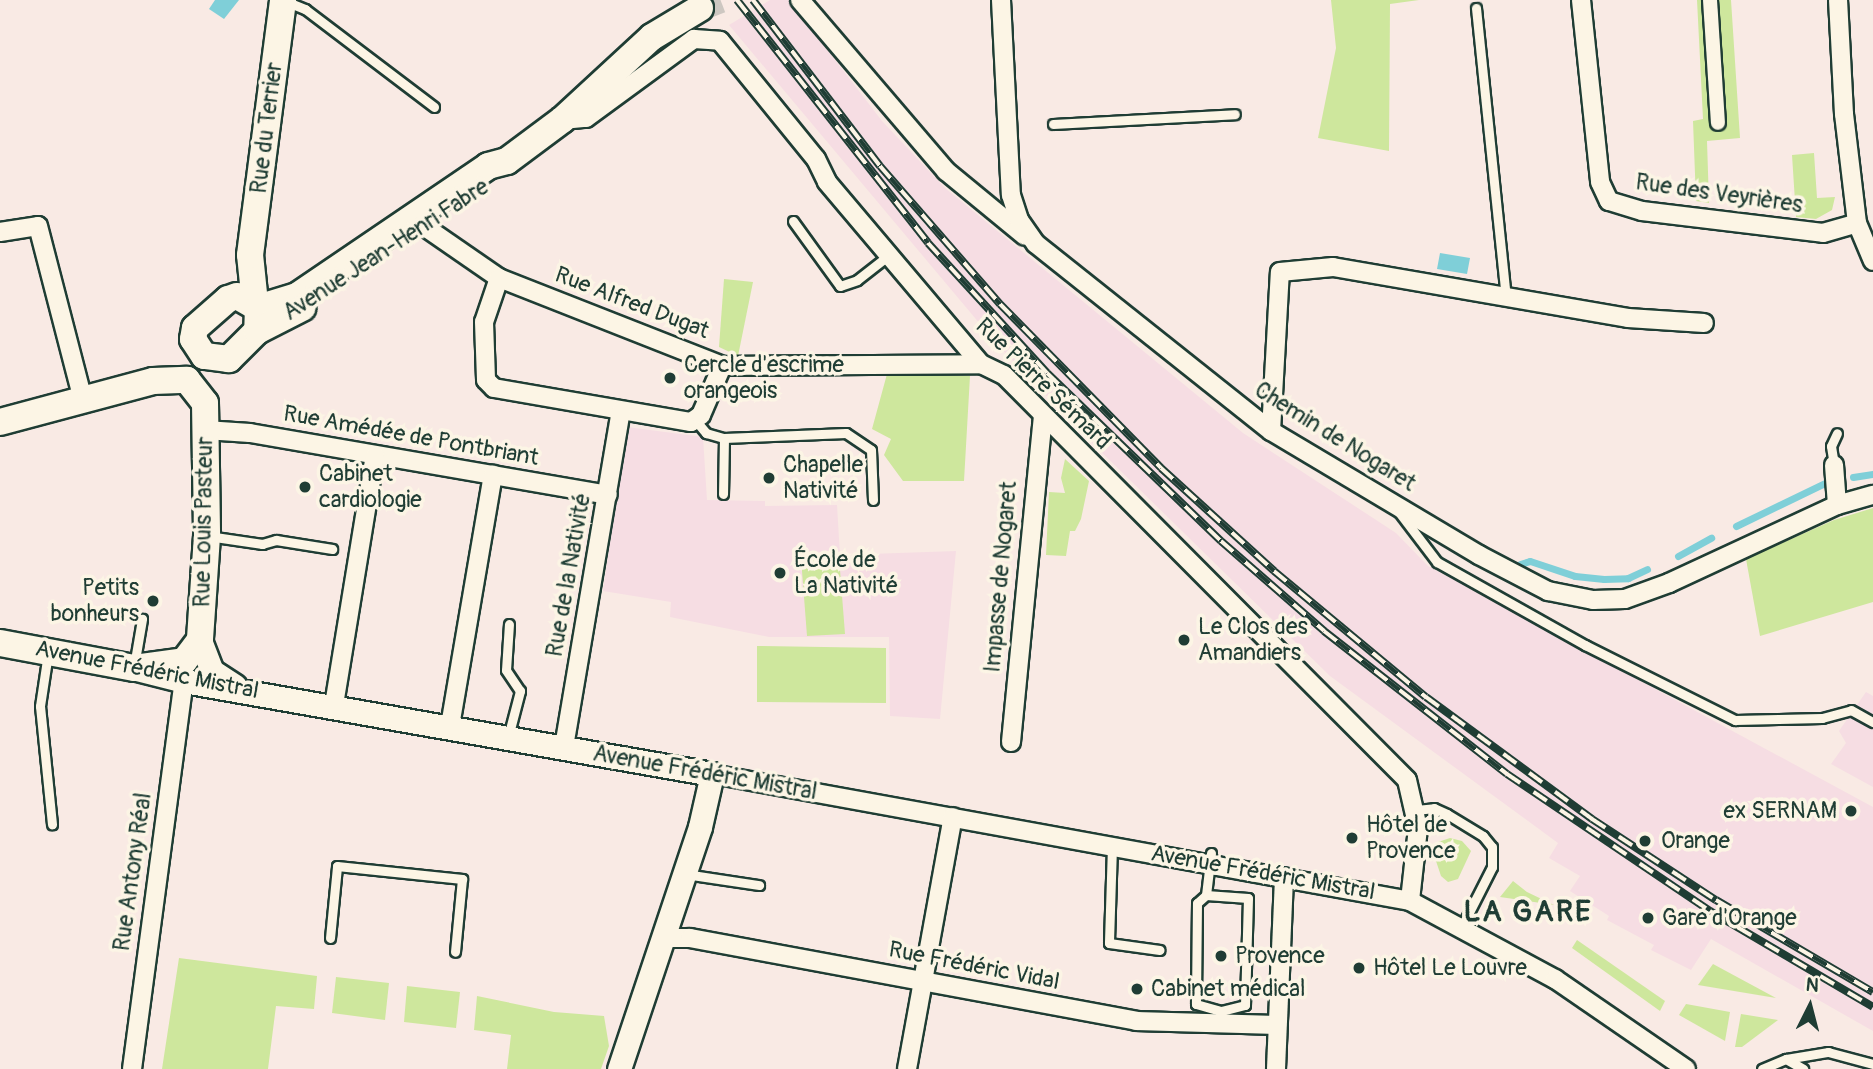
<!DOCTYPE html>
<meta charset="utf-8">
<style>
body{margin:0}
#map{position:relative;width:1873px;height:1069px;overflow:hidden;background:#f9eae4;font-family:Pangolin,sans-serif}
div>[style]{position:absolute}
[style*='--x']{left:calc(var(--x)*1px);top:calc(var(--y)*1px);width:calc(var(--w)*1px);rotate:calc(var(--a)*1deg)}
.built>*{inset:0;background:#f6dde3}
.green>*{inset:0;background:#cee79d}
.water>*{inset:0;background:#7fcfd8}
.stream>*{height:7px;margin:-3.5px;padding:0 3.5px;transform-origin:3.5px;border-radius:3.5px;background:#7fcfd8}
.secondary-tunnel>*{height:26px;margin-top:-13px;transform-origin:0;background:repeating-linear-gradient(90deg,#cdc7c1 0 26px,transparent 0 39px)}
.roads{filter:drop-shadow(2px 0 #1f3d34) drop-shadow(-2px 0 #1f3d34) drop-shadow(0 2px #1f3d34) drop-shadow(0 -2px #1f3d34)}
.service>*{height:9px;margin:-4.5px;padding:0 4.5px;transform-origin:4.5px;border-radius:4.5px;background:#fcf5e5}
.pedestrian>*{height:14px;margin:-7px;padding:0 7px;transform-origin:7px;border-radius:7px;background:#fcf5e5}
.minor>*{height:18px;margin:-9px;padding:0 9px;transform-origin:9px;border-radius:9px;background:#fcf5e5}
.tertiary>*{height:23px;margin:-11.5px;padding:0 11.5px;transform-origin:11.5px;border-radius:11.5px;background:#fcf5e5}
.secondary>*{height:26px;margin:-13px;padding:0 13px;transform-origin:13px;border-radius:13px;background:#fcf5e5}
.rail>*{height:8px;margin-top:-4px;transform-origin:0;background:repeating-linear-gradient(90deg,#fcf5e5 0 16px,#1f3d34 0 32px);box-sizing:border-box;border-block:2px solid #1f3d34}
.dots>*{width:19px;height:19px;translate:-50% -50%;box-sizing:border-box;border:4px solid #fcf5e5;border-radius:50%}
span{translate:-50% -50%;white-space:nowrap;text-align:center;line-height:1.15;-webkit-text-stroke:7px #fcf5e5;paint-order:stroke}
.street-label{font-size:23px;color:#1f3d34}
.poi-label{font-size:23px;color:#1f3d34}
.left{translate:0 -50%;text-align:left}
.right{translate:-100% -50%;text-align:right}
.district-label{font-size:30px;color:#1f3d34;font-weight:700;letter-spacing:2px}
.north{position:absolute;left:1775px;top:971px;width:70px;height:70px;-webkit-text-stroke:5px #fcf5e5;paint-order:stroke;rotate:6deg;font-size:19px;font-weight:700;line-height:28px;text-align:center;color:#1f3d34}
.north::after{content:'';display:block;margin:auto;width:24px;height:32px;background:#1f3d34;clip-path:polygon(50% 0,100% 100%,50% 72%,0 100%)}
</style>
<div id="map">
<div class="built">
<i style="clip-path:polygon(770px 0,789px 0,882px 121px,945px 188px,1243px 433px,1396px 533px,1428px 566px,1873px 807px,1873px 1031px,1711px 939px,1691px 970px,1651px 950px,1654px 945px,1607px 920px,1609px 916px,1570px 891px,1580px 876px,1549px 858px,1558px 843px,1330px 676px,1083px 434px,996px 343px,729px 25px)"></i>
<i style="clip-path:polygon(627px 427px,703px 437px,707px 500px,765px 501px,765px 506px,837px 505px,840px 555px,956px 551px,940px 719px,890px 716px,889px 637px,769px 637px,670px 617px,671px 602px,603px 591px)"></i>
<i style="clip-path:polygon(1866px 692px,1873px 696px,1873px 787px,1831px 764px,1846px 743px,1839px 731px)"></i>
</div>
<div class="green">
<i style="clip-path:polygon(1331px 0,1419px 0,1390px 4px,1389px 151px,1318px 138px,1336px 48px)"></i>
<i style="clip-path:polygon(1697px 0,1731px 0,1740px 138px,1707px 141px,1709px 203px,1696px 201px,1693px 121px,1703px 119px)"></i>
<i style="clip-path:polygon(1814px 153px,1817px 198px,1835px 197px,1832px 210px,1816px 219px,1796px 217px,1792px 155px)"></i>
<i style="clip-path:polygon(724px 279px,753px 282px,738px 356px,719px 347px)"></i>
<i style="clip-path:polygon(887px 374px,970px 376px,964px 481px,903px 481px,884px 455px,891px 439px,872px 429px)"></i>
<i style="clip-path:polygon(1065px 459px,1089px 481px,1081px 519px,1075px 531px,1070px 531px,1066px 556px,1046px 555px,1049px 492px,1065px 493px,1061px 478px)"></i>
<i style="clip-path:polygon(1873px 508px,1873px 602px,1760px 636px,1746px 559px,1834px 520px)"></i>
<i style="clip-path:polygon(839px 557px,845px 634px,807px 636px,801px 558px)"></i>
<i style="clip-path:polygon(757px 646px,886px 648px,886px 703px,757px 702px)"></i>
<i style="clip-path:polygon(1450px 838px,1462px 841px,1471px 851px,1458px 879px,1448px 882px,1441px 876px,1435px 858px,1438px 842px)"></i>
<i style="clip-path:polygon(1513px 881px,1527px 892px,1554px 905px,1500px 897px)"></i>
<i style="clip-path:polygon(1577px 940px,1665px 1001px,1660px 1011px,1572px 948px)"></i>
<i style="clip-path:polygon(179px 958px,317px 976px,314px 1009px,276px 1006px,268px 1069px,162px 1069px)"></i>
<i style="clip-path:polygon(1713px 964px,1776px 998px,1698px 985px)"></i>
<i style="clip-path:polygon(336px 977px,389px 983px,385px 1020px,332px 1013px)"></i>
<i style="clip-path:polygon(407px 986px,460px 992px,456px 1028px,404px 1022px)"></i>
<i style="clip-path:polygon(477px 996px,554px 1012px,604px 1016px,609px 1046px,601px 1069px,507px 1069px,511px 1035px,474px 1030px)"></i>
<i style="clip-path:polygon(1686px 1004px,1730px 1012px,1725px 1041px,1679px 1015px)"></i>
<i style="clip-path:polygon(1741px 1014px,1778px 1020px,1742px 1047px,1735px 1047px)"></i>
</div>
<div class="water">
<i style="clip-path:polygon(215px 0,239px 0,224px 19px,209px 9px)"></i>
<i style="clip-path:polygon(1440px 253px,1470px 258px,1467px 274px,1437px 269px)"></i>
</div>
<div class="stream">
<i style="--x:1853;--y:477;--w:20;--a:-9"></i>
<i style="--x:1736;--y:526;--w:99;--a:-25.8"></i>
<i style="--x:1678;--y:556;--w:38;--a:-29"></i>
<i style="--x:1520;--y:564;--w:10;--a:-17"></i>
<i style="--x:1530;--y:561;--w:47;--a:18.4"></i>
<i style="--x:1575;--y:576;--w:29;--a:6"></i>
<i style="--x:1604;--y:579;--w:24;--a:-2"></i>
<i style="--x:1628;--y:578;--w:21;--a:-25"></i>
</div>
<div class="secondary-tunnel">
<i style="--x:700;--y:8;--w:22;--a:-21"></i>
</div>
<div class="roads">
<div class="service">
<i style="--x:285;--y:1;--w:22;--a:22"></i>
<i style="--x:305;--y:9;--w:162;--a:37.2"></i>
<i style="--x:1476;--y:8;--w:292;--a:84.1"></i>
<i style="--x:1053;--y:124;--w:182;--a:-3.1"></i>
<i style="--x:793;--y:221;--w:80;--a:54.1"></i>
<i style="--x:840;--y:286;--w:18;--a:-19"></i>
<i style="--x:857;--y:280;--w:41;--a:-38"></i>
<i style="--x:696;--y:421;--w:16;--a:50"></i>
<i style="--x:706;--y:433;--w:19;--a:16"></i>
<i style="--x:724;--y:438;--w:56;--a:91"></i>
<i style="--x:724;--y:438;--w:122;--a:-2.3"></i>
<i style="--x:846;--y:433;--w:30;--a:34"></i>
<i style="--x:871;--y:450;--w:50;--a:87.7"></i>
<i style="--x:1834;--y:465;--w:19;--a:-99"></i>
<i style="--x:1831;--y:446;--w:14;--a:-65"></i>
<i style="--x:1399;--y:512;--w:63;--a:52.8"></i>
<i style="--x:1437;--y:562;--w:170;--a:29.3"></i>
<i style="--x:1585;--y:645;--w:168;--a:26.6"></i>
<i style="--x:1735;--y:720;--w:87;--a:-1.3"></i>
<i style="--x:1822;--y:718;--w:30;--a:-15"></i>
<i style="--x:1851;--y:710;--w:25;--a:29"></i>
<i style="--x:208;--y:536;--w:55;--a:8.4"></i>
<i style="--x:262;--y:544;--w:15;--a:-16"></i>
<i style="--x:276;--y:540;--w:57;--a:9.1"></i>
<i style="--x:48;--y:653;--w:54;--a:98.6"></i>
<i style="--x:40;--y:706;--w:119;--a:84.2"></i>
<i style="--x:134;--y:666;--w:48;--a:-80.3"></i>
<i style="--x:508;--y:737;--w:48;--a:-75.4"></i>
<i style="--x:520;--y:691;--w:25;--a:-124"></i>
<i style="--x:506;--y:670;--w:46;--a:-86.3"></i>
<i style="--x:1416;--y:810;--w:18;--a:-6"></i>
<i style="--x:1434;--y:808;--w:14;--a:25"></i>
<i style="--x:1447;--y:814;--w:42;--a:31.4"></i>
<i style="--x:1483;--y:836;--w:14;--a:51"></i>
<i style="--x:1492;--y:847;--w:20;--a:90"></i>
<i style="--x:1492;--y:867;--w:68;--a:116.9"></i>
<i style="--x:1112;--y:846;--w:97;--a:91.8"></i>
<i style="--x:1109;--y:943;--w:51;--a:7.8"></i>
<i style="--x:1211;--y:853;--w:42;--a:96.8"></i>
<i style="--x:1206;--y:895;--w:12;--a:138"></i>
<i style="--x:1197;--y:903;--w:101;--a:90.6"></i>
<i style="--x:1196;--y:1004;--w:26;--a:16"></i>
<i style="--x:1221;--y:1011;--w:12;--a:99"></i>
<i style="--x:685;--y:874;--w:75;--a:8.5"></i>
<i style="--x:1206;--y:895;--w:42;--a:4.1"></i>
<i style="--x:1248;--y:898;--w:107;--a:91.6"></i>
<i style="--x:1245;--y:1005;--w:25;--a:166"></i>
<i style="--x:330;--y:938;--w:72;--a:-84.4"></i>
<i style="--x:337;--y:866;--w:126;--a:5.9"></i>
<i style="--x:462;--y:879;--w:73;--a:95.5"></i>
<i style="--x:1786;--y:1059;--w:20;--a:30"></i>
<i style="--x:1762;--y:1069;--w:26;--a:-23"></i>
<i style="--x:1786;--y:1059;--w:43;--a:-9.5"></i>
<i style="--x:1828;--y:1052;--w:47;--a:14.9"></i>
</div>
<div class="pedestrian">
<i style="--x:1710;--y:0;--w:123;--a:86.3"></i>
</div>
<div class="minor">
<i style="--x:800;--y:0;--w:225;--a:49.5"></i>
<i style="--x:946;--y:171;--w:102;--a:39.4"></i>
<i style="--x:1001;--y:0;--w:195;--a:87.1"></i>
<i style="--x:1011;--y:195;--w:26;--a:72"></i>
<i style="--x:1019;--y:220;--w:29;--a:55"></i>
<i style="--x:1036;--y:244;--w:300;--a:38.5"></i>
<i style="--x:1271;--y:431;--w:242;--a:30.8"></i>
<i style="--x:1479;--y:555;--w:78;--a:27.6"></i>
<i style="--x:1548;--y:591;--w:46;--a:11.3"></i>
<i style="--x:1593;--y:600;--w:32;--a:-2"></i>
<i style="--x:1625;--y:599;--w:47;--a:-20"></i>
<i style="--x:1669;--y:583;--w:185;--a:-24.9"></i>
<i style="--x:1837;--y:505;--w:37;--a:-16"></i>
<i style="--x:1581;--y:0;--w:183;--a:84"></i>
<i style="--x:1600;--y:182;--w:21;--a:65"></i>
<i style="--x:1609;--y:201;--w:34;--a:17"></i>
<i style="--x:1642;--y:211;--w:182;--a:6.9"></i>
<i style="--x:1823;--y:233;--w:35;--a:-16"></i>
<i style="--x:1857;--y:223;--w:110;--a:-96.8"></i>
<i style="--x:1844;--y:114;--w:114;--a:-93"></i>
<i style="--x:562;--y:120;--w:24;--a:-5"></i>
<i style="--x:586;--y:118;--w:134;--a:-36.2"></i>
<i style="--x:694;--y:39;--w:26;--a:4"></i>
<i style="--x:720;--y:41;--w:152;--a:50.9"></i>
<i style="--x:816;--y:159;--w:25;--a:64"></i>
<i style="--x:827;--y:182;--w:238;--a:49.8"></i>
<i style="--x:981;--y:364;--w:25;--a:26"></i>
<i style="--x:1004;--y:375;--w:571;--a:45.14"></i>
<i style="--x:1407;--y:780;--w:49;--a:77.1"></i>
<i style="--x:1418;--y:828;--w:73;--a:96.3"></i>
<i style="--x:412;--y:218;--w:106;--a:34.6"></i>
<i style="--x:499;--y:278;--w:240;--a:21.5"></i>
<i style="--x:722;--y:366;--w:259;--a:-0.4"></i>
<i style="--x:1857;--y:223;--w:41;--a:67.2"></i>
<i style="--x:0;--y:232;--w:38;--a:-9"></i>
<i style="--x:38;--y:226;--w:180;--a:75.5"></i>
<i style="--x:499;--y:278;--w:46;--a:108.8"></i>
<i style="--x:484;--y:322;--w:58;--a:88"></i>
<i style="--x:486;--y:380;--w:11;--a:45"></i>
<i style="--x:494;--y:388;--w:200;--a:9.8"></i>
<i style="--x:691;--y:422;--w:12;--a:-35"></i>
<i style="--x:701;--y:415;--w:53;--a:-66.8"></i>
<i style="--x:205;--y:430;--w:45;--a:3.8"></i>
<i style="--x:250;--y:433;--w:363;--a:9.8"></i>
<i style="--x:1271;--y:431;--w:159;--a:-86.8"></i>
<i style="--x:1280;--y:272;--w:53;--a:-5.4"></i>
<i style="--x:1333;--y:267;--w:299;--a:9.8"></i>
<i style="--x:1628;--y:318;--w:76;--a:3.8"></i>
<i style="--x:1834;--y:465;--w:40;--a:85.7"></i>
<i style="--x:334;--y:705;--w:253;--a:-80.7"></i>
<i style="--x:450;--y:726;--w:255;--a:-80.3"></i>
<i style="--x:1011;--y:742;--w:328;--a:-84.4"></i>
<i style="--x:564;--y:747;--w:341;--a:-80.4"></i>
<i style="--x:712;--y:774;--w:709;--a:10.31"></i>
<i style="--x:1410;--y:901;--w:165;--a:28.3"></i>
<i style="--x:1555;--y:979;--w:159;--a:34.5"></i>
<i style="--x:663;--y:938;--w:27;--a:0"></i>
<i style="--x:690;--y:938;--w:454;--a:10.5"></i>
<i style="--x:1136;--y:1021;--w:141;--a:1.6"></i>
<i style="--x:132;--y:1069;--w:391;--a:-82.4"></i>
<i style="--x:907;--y:1069;--w:256;--a:-79.7"></i>
<i style="--x:1276;--y:1069;--w:192;--a:-87.6"></i>
</div>
<div class="tertiary">
<i style="--x:200;--y:640;--w:33;--a:69"></i>
<i style="--x:212;--y:671;--w:27;--a:33"></i>
<i style="--x:137;--y:669;--w:49;--a:14.3"></i>
<i style="--x:184;--y:681;--w:536;--a:9.99"></i>
<i style="--x:712;--y:774;--w:54;--a:102.8"></i>
<i style="--x:700;--y:827;--w:255;--a:108.5"></i>
</div>
<div class="secondary">
<i style="--x:237;--y:296;--w:24;--a:30"></i>
<i style="--x:258;--y:308;--w:23;--a:92"></i>
<i style="--x:257;--y:331;--w:40;--a:135"></i>
<i style="--x:229;--y:359;--w:25;--a:-173"></i>
<i style="--x:204;--y:356;--w:20;--a:-123"></i>
<i style="--x:193;--y:339;--w:11;--a:-80"></i>
<i style="--x:195;--y:328;--w:44;--a:-41.3"></i>
<i style="--x:228;--y:299;--w:9;--a:-18"></i>
<i style="--x:255;--y:303;--w:48;--a:-95.9"></i>
<i style="--x:250;--y:255;--w:257;--a:-82.6"></i>
<i style="--x:258;--y:308;--w:41;--a:-17.1"></i>
<i style="--x:297;--y:296;--w:231;--a:-34.2"></i>
<i style="--x:488;--y:166;--w:20;--a:-15"></i>
<i style="--x:507;--y:161;--w:69;--a:-36.7"></i>
<i style="--x:562;--y:120;--w:122;--a:-42.7"></i>
<i style="--x:652;--y:37;--w:56;--a:-31.1"></i>
<i style="--x:257;--y:331;--w:51;--a:-27.1"></i>
<i style="--x:0;--y:422;--w:158;--a:-15"></i>
<i style="--x:153;--y:381;--w:34;--a:-2"></i>
<i style="--x:187;--y:380;--w:29;--a:52"></i>
<i style="--x:205;--y:403;--w:133;--a:89.1"></i>
<i style="--x:207;--y:536;--w:104;--a:93.9"></i>
<i style="--x:200;--y:640;--w:26;--a:127"></i>
<i style="--x:184;--y:661;--w:50;--a:172"></i>
<i style="--x:134;--y:668;--w:136;--a:-169.4"></i>
</div>
</div>
<div class="rail">
<i style="--x:737;--y:0;--w:309;--a:51.8"></i>
<i style="--x:928;--y:243;--w:176;--a:47.5"></i>
<i style="--x:1047;--y:373;--w:242;--a:44"></i>
<i style="--x:1221;--y:541;--w:137;--a:41.1"></i>
<i style="--x:1324;--y:631;--w:232;--a:38"></i>
<i style="--x:1507;--y:774;--w:245;--a:34"></i>
<i style="--x:1710;--y:911;--w:189;--a:30.5"></i>
<i style="--x:753;--y:0;--w:209;--a:52.6"></i>
<i style="--x:880;--y:166;--w:183;--a:49"></i>
<i style="--x:1000;--y:304;--w:230;--a:45.5"></i>
<i style="--x:1161;--y:468;--w:153;--a:42.3"></i>
<i style="--x:1274;--y:571;--w:197;--a:39.7"></i>
<i style="--x:1426;--y:697;--w:206;--a:36.3"></i>
<i style="--x:1592;--y:819;--w:148;--a:33.2"></i>
<i style="--x:1716;--y:900;--w:182;--a:30.4"></i>
</div>
<div class="dots">
<i style="left:670px;top:378px;background:#1f3d34"></i>
<i style="left:769px;top:478px;background:#1f3d34"></i>
<i style="left:305px;top:487px;background:#1f3d34"></i>
<i style="left:780px;top:573px;background:#1f3d34"></i>
<i style="left:153px;top:601px;background:#1f3d34"></i>
<i style="left:1184px;top:640px;background:#1f3d34"></i>
<i style="left:1851px;top:811px;background:#1f3d34"></i>
<i style="left:1352px;top:838px;background:#1f3d34"></i>
<i style="left:1645px;top:841px;background:#1f3d34"></i>
<i style="left:1648px;top:918px;background:#1f3d34"></i>
<i style="left:1221px;top:956px;background:#1f3d34"></i>
<i style="left:1359px;top:968px;background:#1f3d34"></i>
<i style="left:1137px;top:989px;background:#1f3d34"></i>
</div>
<div class="street-label">
<span style="left:267px;top:128px;rotate:-83deg">Rue du Terrier</span>
<span style="left:1719px;top:194px;rotate:8deg">Rue des Veyrières</span>
<span style="left:386px;top:250px;rotate:-33deg">Avenue Jean-Henri Fabre</span>
<span style="left:632px;top:303px;rotate:21deg">Rue Alfred Dugat</span>
<span style="left:1043px;top:384px;rotate:44deg">Rue Pierre Sémard</span>
<span style="left:411px;top:436px;rotate:10deg">Rue Amédée de Pontbriant</span>
<span style="left:1335px;top:437px;rotate:32deg">Chemin de Nogaret</span>
<span style="left:204px;top:522px;rotate:-89deg">Rue Louis Pasteur</span>
<span style="left:569px;top:575px;rotate:-80deg">Rue de la Nativité</span>
<span style="left:1001px;top:577px;rotate:-85deg">Impasse de Nogaret</span>
<span style="left:147px;top:670px;rotate:11deg">Avenue Frédéric Mistral</span>
<span style="left:705px;top:773px;rotate:10deg">Avenue Frédéric Mistral</span>
<span style="left:133px;top:872px;rotate:-82deg">Rue Antony Réal</span>
<span style="left:1263px;top:873px;rotate:10deg">Avenue Frédéric Mistral</span>
<span style="left:974px;top:966px;rotate:11deg">Rue Frédéric Vidal</span>
</div>
<div class="poi-label">
<span class="left" style="left:684px;top:378px">Cercle d'escrime<br>orangeois</span>
<span class="left" style="left:783px;top:478px">Chapelle<br>Nativité</span>
<span class="left" style="left:319px;top:487px">Cabinet<br>cardiologie</span>
<span class="left" style="left:794px;top:573px">École de<br>La Nativité</span>
<span class="right" style="left:139px;top:601px">Petits<br>bonheurs</span>
<span class="left" style="left:1198px;top:640px">Le Clos des<br>Amandiers</span>
<span class="right" style="left:1837px;top:811px">ex SERNAM</span>
<span class="left" style="left:1366px;top:838px">Hôtel de<br>Provence</span>
<span class="left" style="left:1661px;top:841px">Orange</span>
<span class="left" style="left:1662px;top:918px">Gare d'Orange</span>
<span class="left" style="left:1235px;top:956px">Provence</span>
<span class="left" style="left:1373px;top:968px">Hôtel Le Louvre</span>
<span class="left" style="left:1151px;top:989px">Cabinet médical</span>
</div>
<div class="district-label">
<span style="left:1528px;top:912px">LA GARE</span>
</div>
<div class="north">N</div>
</div>
